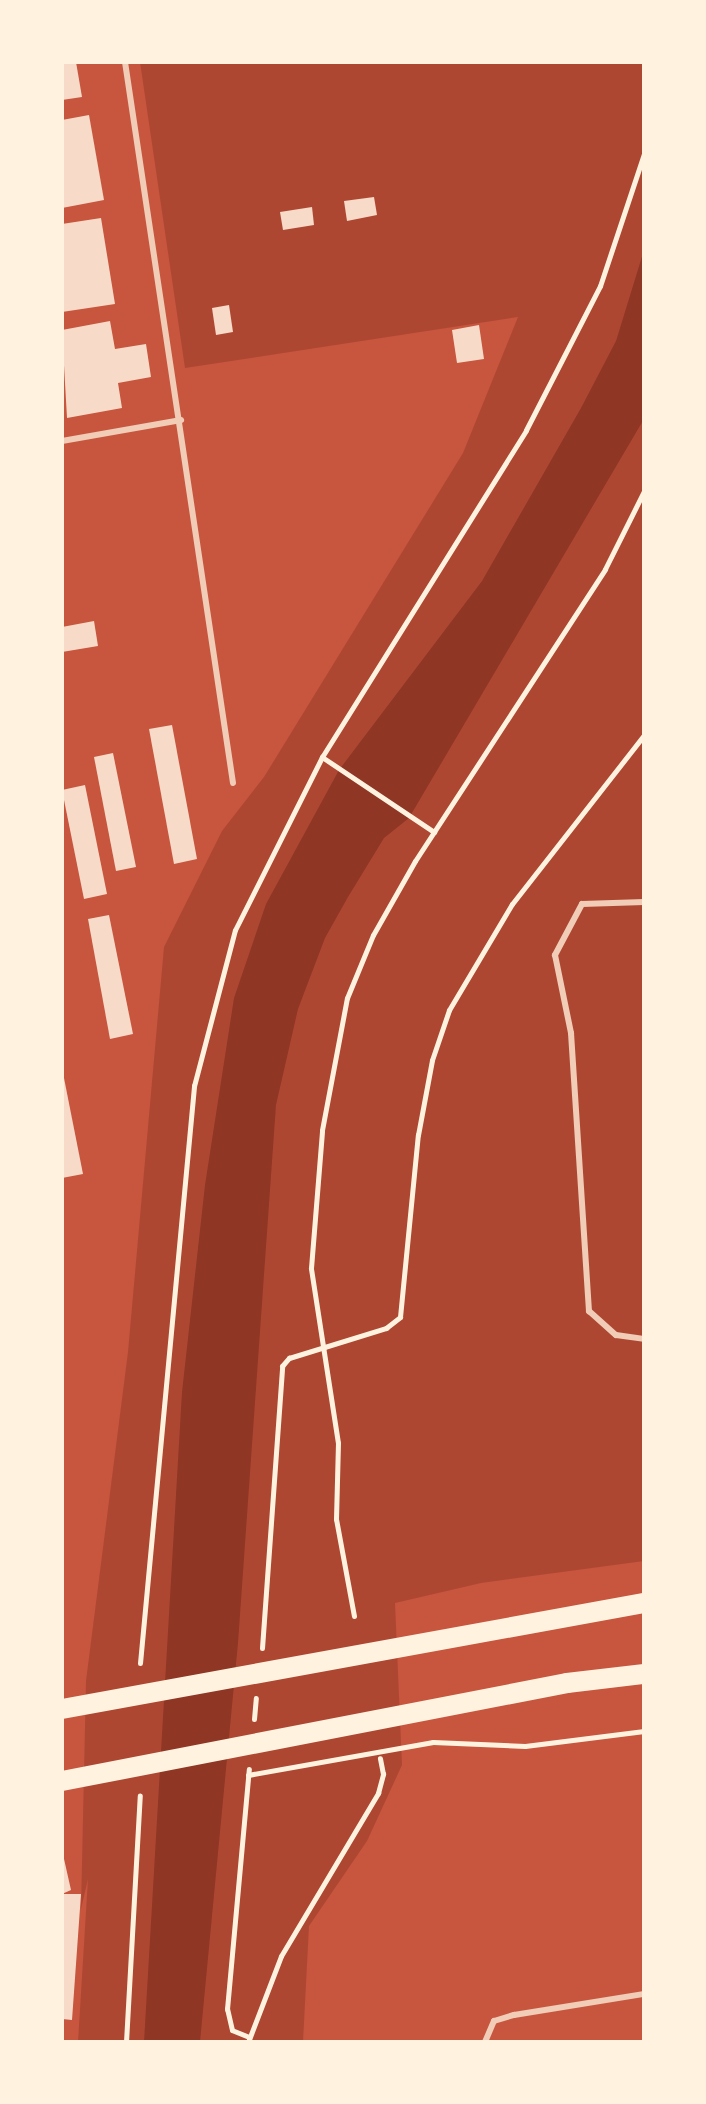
<!DOCTYPE html>
<style>
body{margin:0}
#map{position:relative;width:706px;height:2104px;overflow:hidden;background:#c8553d;font-family:"Roboto Condensed",sans-serif}
div>[style]{position:absolute}
[style*='--x']{left:calc(var(--x)*1px);top:calc(var(--y)*1px);width:calc(var(--w)*1px);rotate:calc(var(--a)*1deg)}
.green>*{inset:0;background:#ae4732}
.water>*{inset:0;background:#8f3625}
.building>*{inset:0;background:#f7dbc8}
.path>*{height:5px;margin:-2.5px;padding:0 2.5px;transform-origin:2.5px;border-radius:2.5px;background:#fff3e0}
.service>*{height:6px;margin:-3px;padding:0 3px;transform-origin:3px;border-radius:3px;background:#f1ccb7}
.primary>*{height:20px;margin:-10px;padding:0 10px;transform-origin:10px;border-radius:10px;background:#fff3e0}
span{translate:-50% -50%;white-space:nowrap;text-align:center;line-height:1.15;-webkit-text-stroke:6px #fff3e0;paint-order:stroke}
.frame{position:absolute;inset:0;border:64px solid #fff3e0;pointer-events:none}
</style>
<div id="map">
<div class="green">
<i style="clip-path:polygon(140px 62px,644px 62px,644px 1561px,481px 1583px,395px 1603px,402px 1765px,367px 1841px,309px 1926px,303px 2042px,78px 2042px,88px 1879px,81px 1909px,86px 1681px,128px 1352px,164px 947px,222px 831px,264px 777px,463px 453px,518px 317px,185px 368px)"></i>
</div>
<div class="water">
<i style="clip-path:polygon(644px 250px,644px 419px,409px 818px,384px 838px,348px 897px,325px 938px,298px 1009px,276px 1105px,238px 1643px,200px 2042px,144px 2042px,182px 1392px,205px 1185px,234px 998px,266px 904px,339px 770px,482px 581px,581px 408px,616px 341px)"></i>
</div>
<div class="building">
<i style="clip-path:polygon(62px 62px,76px 62px,82px 97px,62px 100px)"></i>
<i style="clip-path:polygon(89px 115px,104px 200px,62px 208px,62px 120px)"></i>
<i style="clip-path:polygon(374px 197px,377px 215px,347px 221px,344px 201px)"></i>
<i style="clip-path:polygon(312px 207px,314px 225px,283px 230px,280px 212px)"></i>
<i style="clip-path:polygon(101px 218px,115px 304px,62px 312px,62px 224px)"></i>
<i style="clip-path:polygon(229px 305px,233px 332px,216px 335px,212px 308px)"></i>
<i style="clip-path:polygon(110px 321px,115px 349px,146px 344px,151px 377px,118px 383px,122px 408px,67px 418px,62px 330px)"></i>
<i style="clip-path:polygon(479px 325px,484px 359px,457px 363px,452px 330px)"></i>
<i style="clip-path:polygon(94px 621px,98px 646px,62px 652px,62px 627px)"></i>
<i style="clip-path:polygon(172px 725px,197px 859px,174px 864px,149px 729px)"></i>
<i style="clip-path:polygon(113px 753px,136px 867px,116px 871px,94px 757px)"></i>
<i style="clip-path:polygon(85px 785px,107px 894px,84px 899px,62px 790px)"></i>
<i style="clip-path:polygon(109px 915px,133px 1034px,110px 1039px,88px 919px)"></i>
<i style="clip-path:polygon(62px 1068px,83px 1174px,62px 1178px)"></i>
<i style="clip-path:polygon(62px 1850px,71px 1890px,62px 1894px,81px 1894px,72px 2020px,62px 2019px)"></i>
</div>
<div class="path">
<i style="--x:322;--y:757;--w:135;--a:33.8"></i>
<i style="--x:354;--y:1616;--w:99;--a:-100.5"></i>
<i style="--x:336;--y:1519;--w:76;--a:-88.5"></i>
<i style="--x:338;--y:1443;--w:177;--a:-98.8"></i>
<i style="--x:311;--y:1268;--w:138;--a:-85.4"></i>
<i style="--x:322;--y:1130;--w:134;--a:-79.3"></i>
<i style="--x:347;--y:998;--w:68;--a:-67.6"></i>
<i style="--x:373;--y:935;--w:85;--a:-60.4"></i>
<i style="--x:415;--y:861;--w:348;--a:-56.9"></i>
<i style="--x:605;--y:569;--w:87;--a:-63.4"></i>
<i style="--x:262;--y:1648;--w:283;--a:-85.9"></i>
<i style="--x:282;--y:1366;--w:11;--a:-49"></i>
<i style="--x:289;--y:1358;--w:102;--a:-17.2"></i>
<i style="--x:386;--y:1328;--w:18;--a:-38"></i>
<i style="--x:400;--y:1317;--w:183;--a:-84.4"></i>
<i style="--x:418;--y:1135;--w:76;--a:-79.4"></i>
<i style="--x:432;--y:1060;--w:53;--a:-71.2"></i>
<i style="--x:449;--y:1010;--w:123;--a:-59.3"></i>
<i style="--x:512;--y:904;--w:214;--a:-52"></i>
<i style="--x:140;--y:1663;--w:580;--a:-84.65"></i>
<i style="--x:194;--y:1086;--w:161;--a:-75.3"></i>
<i style="--x:235;--y:930;--w:194;--a:-63.3"></i>
<i style="--x:322;--y:757;--w:385;--a:-58"></i>
<i style="--x:526;--y:430;--w:162;--a:-62.8"></i>
<i style="--x:600;--y:286;--w:139;--a:-71.6"></i>
<i style="--x:254;--y:1719;--w:21;--a:-85"></i>
<i style="--x:248;--y:1775;--w:188;--a:-10.1"></i>
<i style="--x:433;--y:1742;--w:92;--a:2.5"></i>
<i style="--x:525;--y:1746;--w:120;--a:-7.2"></i>
<i style="--x:249;--y:2037;--w:18;--a:-158"></i>
<i style="--x:232;--y:2030;--w:22;--a:-103"></i>
<i style="--x:227;--y:2009;--w:241;--a:-84.8"></i>
<i style="--x:126;--y:2042;--w:247;--a:-86.8"></i>
<i style="--x:248;--y:2042;--w:92;--a:-69"></i>
<i style="--x:281;--y:1956;--w:190;--a:-59.2"></i>
<i style="--x:378;--y:1793;--w:20;--a:-75"></i>
<i style="--x:383;--y:1774;--w:16;--a:-101"></i>
</div>
<div class="service">
<i style="--x:125;--y:62;--w:729;--a:81.48"></i>
<i style="--x:62;--y:441;--w:121;--a:-10"></i>
<i style="--x:644;--y:902;--w:62;--a:178.2"></i>
<i style="--x:582;--y:904;--w:58;--a:117.9"></i>
<i style="--x:555;--y:955;--w:80;--a:78.4"></i>
<i style="--x:571;--y:1033;--w:279;--a:86.3"></i>
<i style="--x:589;--y:1311;--w:36;--a:42"></i>
<i style="--x:616;--y:1335;--w:28;--a:8"></i>
<i style="--x:485;--y:2042;--w:23;--a:-67"></i>
<i style="--x:494;--y:2021;--w:21;--a:-17"></i>
<i style="--x:514;--y:2015;--w:132;--a:-9.2"></i>
</div>
<div class="primary">
<i style="--x:62;--y:1709;--w:592;--a:-10.32"></i>
<i style="--x:62;--y:1781;--w:514;--a:-10.98"></i>
<i style="--x:567;--y:1683;--w:78;--a:-6.7"></i>
</div>
<div class="frame"></div>
</div>
